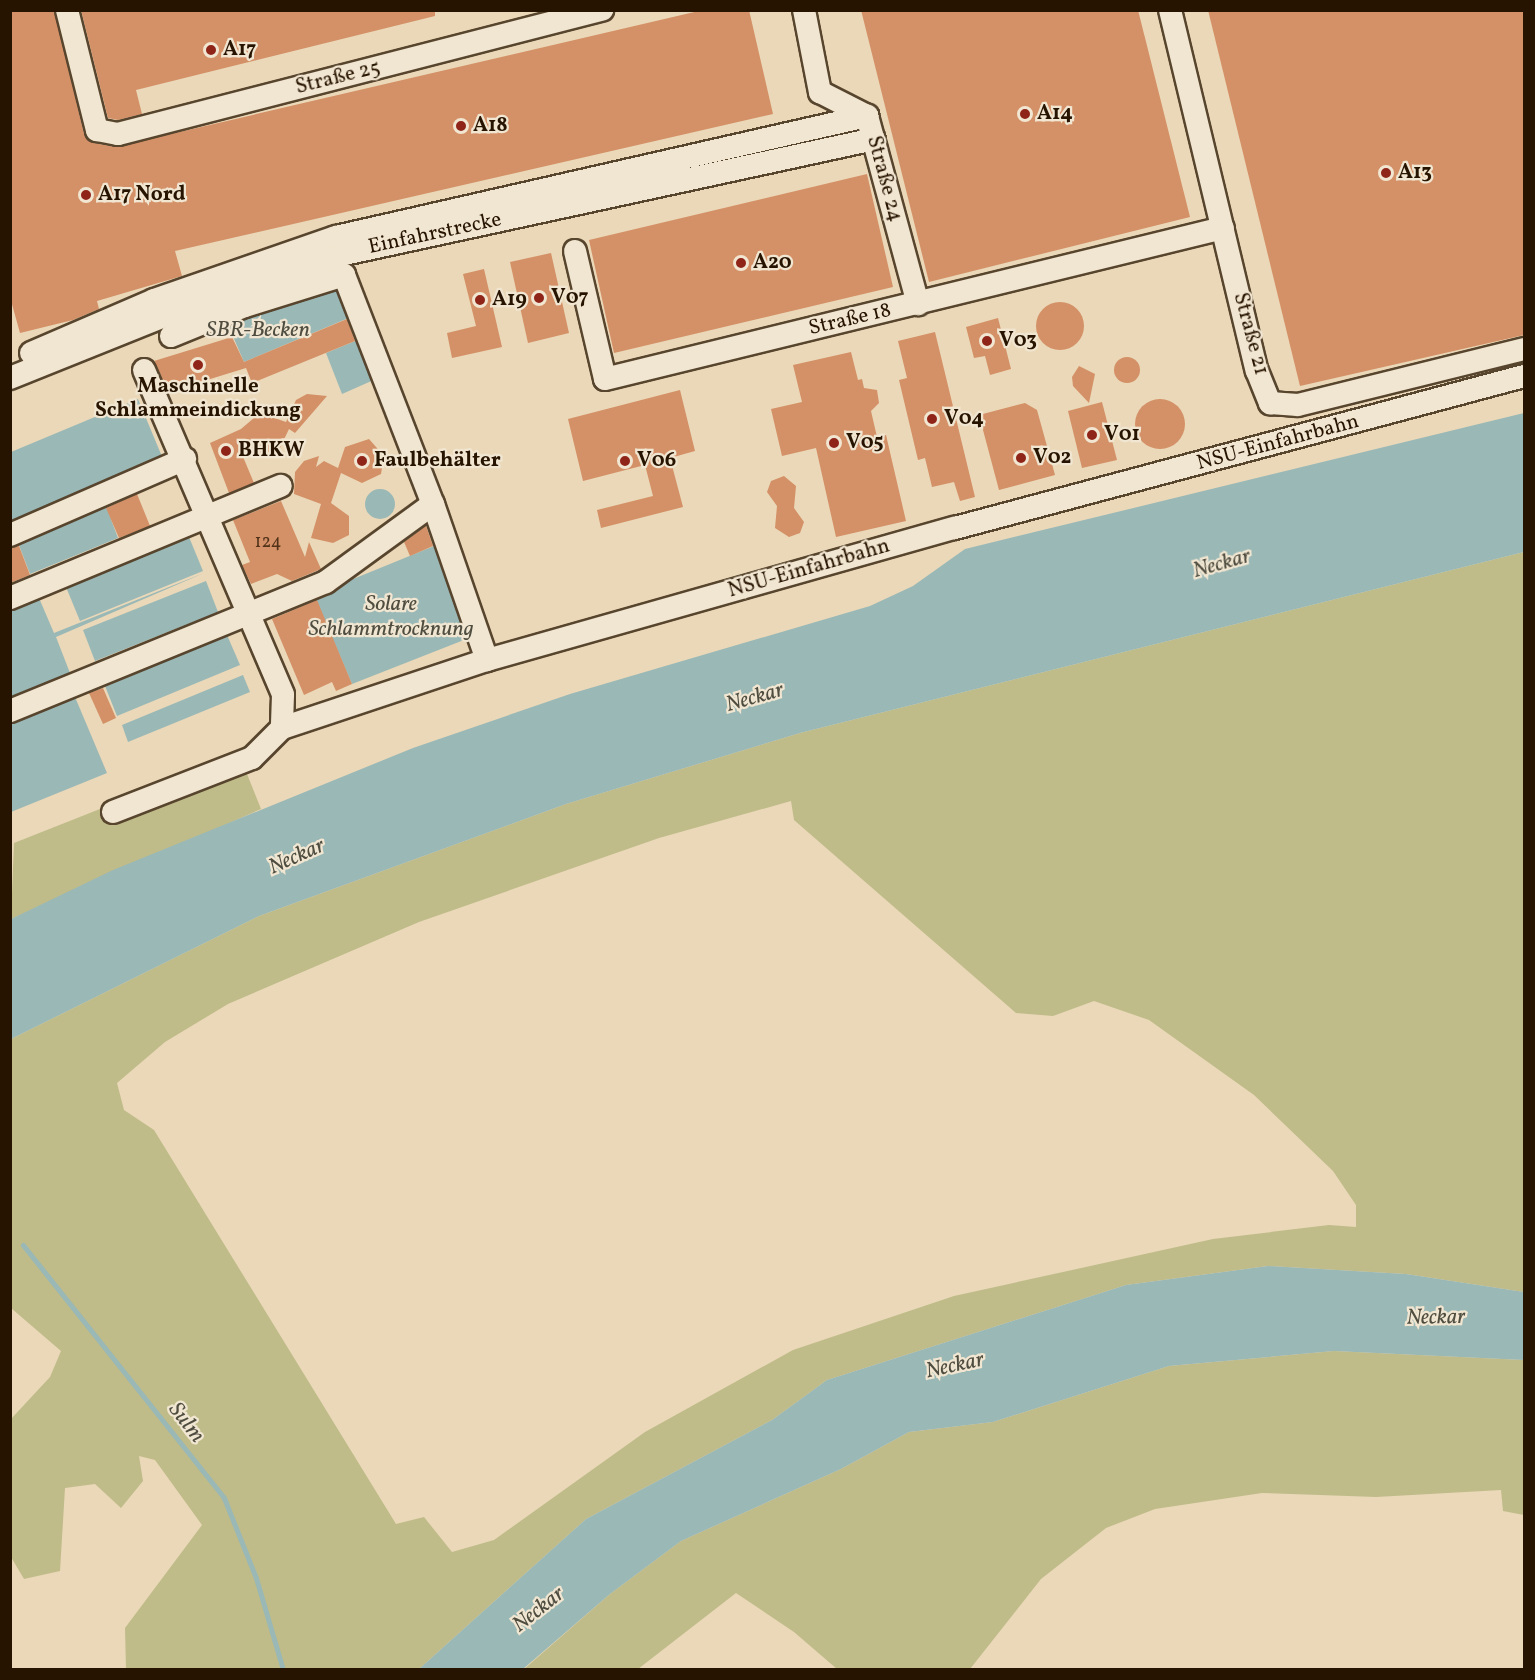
<!DOCTYPE html>
<meta charset="utf-8">
<style>
body{margin:0}
#map{position:relative;width:1535px;height:1680px;overflow:hidden;background:#ead8b8;font-family:Vollkorn,serif}
div>[style]{position:absolute}
[style*='--x']{left:calc(var(--x)*1px);top:calc(var(--y)*1px);width:calc(var(--w)*1px);rotate:calc(var(--a)*1deg)}
.green>*{inset:0;background:#bfbc89}
.water>*{inset:0;background:#9ab8b6}
.round{border-radius:50%}
.stream>*{height:5px;margin:-2.5px;padding:0 2.5px;transform-origin:2.5px;border-radius:2.5px;background:#9ab8b6}
.building>*{inset:0;background:#d49066}
.roads{filter:drop-shadow(2px 0 #58452e) drop-shadow(-2px 0 #58452e) drop-shadow(0 2px #58452e) drop-shadow(0 -2px #58452e)}
.minor>*{height:22px;margin:-11px;padding:0 11px;transform-origin:11px;border-radius:11px;background:#f1e6d1}
.dots>*{width:16px;height:16px;translate:-50% -50%;box-sizing:border-box;border:3px solid #f1e6d1;border-radius:50%}
span{translate:-50% -50%;white-space:nowrap;text-align:center;line-height:1.15;-webkit-text-stroke:4.5px #f1e6d1;paint-order:stroke}
.number-label{font-size:18px;color:#52331a}
.number-label span{-webkit-text-stroke-width:0}
.poi-label{font-size:21px;color:#271400;font-weight:700}
.left{translate:0 -50%;text-align:left}
.street-label{font-size:21px;color:#271400}
.water-label{font-size:22px;color:#4f4d40;font-style:italic}
.frame{position:absolute;inset:0;border:12px solid #271400;pointer-events:none}
</style>
<div id="map">
<div class="green">
<i style="clip-path:polygon(evenodd,1524px 552px,1524px 1292px,1406px 1274px,1268px 1266px,1126px 1285px,827px 1380px,772px 1420px,586px 1519px,419px 1669px,126px 1669px,125px 1628px,202px 1525px,155px 1460px,139px 1456px,143px 1481px,121px 1508px,95px 1484px,65px 1488px,60px 1571px,24px 1579px,11px 1557px,11px 1419px,50px 1377px,61px 1351px,11px 1308px,11px 1039px,259px 916px,566px 804px,800px 733px,1524px 552px,791px 801px,794px 820px,1016px 1013px,1053px 1016px,1094px 1001px,1149px 1020px,1254px 1095px,1333px 1171px,1356px 1205px,1356px 1227px,1329px 1225px,1213px 1239px,954px 1296px,793px 1350px,645px 1432px,494px 1540px,452px 1552px,424px 1517px,396px 1524px,154px 1130px,124px 1110px,117px 1083px,165px 1042px,228px 1004px,419px 922px,659px 838px,791px 801px)"></i>
<i style="clip-path:polygon(239px 754px,261px 809px,11px 919px,14px 843px)"></i>
<i style="clip-path:polygon(1334px 1351px,1524px 1360px,1524px 1515px,1503px 1511px,1501px 1490px,1376px 1497px,1262px 1493px,1155px 1509px,1106px 1528px,1041px 1579px,970px 1669px,837px 1669px,794px 1632px,736px 1593px,638px 1669px,523px 1670px,610px 1594px,681px 1541px,841px 1469px,909px 1432px,993px 1422px,1169px 1366px)"></i>
</div>
<div class="water">
<i style="clip-path:polygon(339px 287px,351px 317px,244px 362px,226px 320px)"></i>
<i style="clip-path:polygon(360px 339px,376px 379px,342px 394px,326px 353px)"></i>
<i style="clip-path:polygon(138px 399px,163px 459px,11px 522px,11px 452px)"></i>
<i style="clip-path:polygon(1524px 413px,1524px 552px,800px 733px,566px 804px,259px 916px,11px 1039px,11px 919px,113px 870px,413px 748px,570px 694px,870px 606px,913px 586px,965px 549px)"></i>
<i class="round" style="left:365px;top:489px;width:30px;height:30px"></i>
<i style="clip-path:polygon(106px 506px,118px 538px,30px 574px,17px 540px)"></i>
<i style="clip-path:polygon(189px 537px,203px 571px,80px 621px,66px 587px)"></i>
<i style="clip-path:polygon(434px 546px,469px 638px,352px 684px,314px 595px)"></i>
<i style="clip-path:polygon(204px 573px,56px 637px,70px 673px,11px 698px,11px 609px,39px 598px,54px 633px)"></i>
<i style="clip-path:polygon(206px 581px,218px 612px,95px 661px,83px 630px)"></i>
<i style="clip-path:polygon(227px 635px,240px 665px,117px 716px,105px 686px)"></i>
<i style="clip-path:polygon(243px 675px,250px 692px,128px 742px,122px 725px)"></i>
<i style="clip-path:polygon(75px 697px,107px 773px,11px 812px,11px 724px)"></i>
<i style="clip-path:polygon(1268px 1266px,1406px 1274px,1524px 1292px,1524px 1360px,1334px 1351px,1169px 1366px,993px 1422px,909px 1432px,841px 1469px,681px 1541px,610px 1594px,523px 1669px,419px 1669px,586px 1519px,772px 1420px,827px 1380px,1126px 1285px)"></i>
</div>
<div class="stream">
<i style="--x:23;--y:1245;--w:323;--a:51.5"></i>
<i style="--x:224;--y:1498;--w:86;--a:68.2"></i>
<i style="--x:256;--y:1578;--w:96;--a:73.6"></i>
</div>
<div class="building">
<i style="clip-path:polygon(10px 10px,54px 10px,84px 134px,94px 143px,115px 147px,703px 10px,749px 10px,773px 114px,175px 251px,182px 276px,97px 301px,99px 309px,73px 320px,20px 333px,10px 297px)"></i>
<i style="clip-path:polygon(81px 10px,435px 10px,435px 16px,136px 90px,142px 114px,118px 120px,108px 118px)"></i>
<i style="clip-path:polygon(861px 10px,1138px 10px,1190px 217px,929px 282px)"></i>
<i style="clip-path:polygon(1208px 10px,1524px 10px,1524px 335px,1300px 386px)"></i>
<i style="clip-path:polygon(867px 174px,893px 287px,614px 353px,589px 240px)"></i>
<i style="clip-path:polygon(551px 253px,569px 333px,528px 343px,510px 262px)"></i>
<i style="clip-path:polygon(484px 269px,502px 347px,452px 358px,447px 333px,476px 326px,463px 274px)"></i>
<i class="round" style="left:1036px;top:302px;width:48px;height:48px"></i>
<i style="clip-path:polygon(998px 318px,1011px 369px,990px 375px,985px 356px,974px 358px,966px 327px)"></i>
<i style="clip-path:polygon(347px 319px,355px 341px,252px 383px,246px 368px,168px 392px,154px 361px,232px 337px,244px 362px)"></i>
<i style="clip-path:polygon(935px 332px,975px 497px,960px 501px,954px 482px,932px 487px,925px 458px,918px 460px,899px 380px,907px 378px,898px 341px)"></i>
<i style="clip-path:polygon(851px 352px,858px 380px,862px 379px,864px 388px,877px 390px,879px 403px,871px 411px,877px 437px,886px 435px,906px 521px,836px 537px,816px 448px,782px 456px,771px 409px,802px 402px,793px 365px)"></i>
<i class="round" style="left:1114px;top:357px;width:26px;height:26px"></i>
<i style="clip-path:polygon(1079px 366px,1095px 374px,1089px 403px,1073px 386px,1072px 377px)"></i>
<i style="clip-path:polygon(680px 390px,695px 451px,670px 458px,683px 507px,601px 528px,597px 510px,653px 496px,645px 465px,583px 481px,568px 419px)"></i>
<i style="clip-path:polygon(307px 394px,327px 396px,295px 433px,289px 429px,278px 452px,263px 457px,241px 452px,254px 483px,229px 493px,210px 443px,241px 429px,260px 413px,286px 422px,296px 400px)"></i>
<i class="round" style="left:1135px;top:399px;width:50px;height:50px"></i>
<i style="clip-path:polygon(1102px 402px,1117px 460px,1082px 468px,1068px 411px)"></i>
<i style="clip-path:polygon(1025px 403px,1037px 410px,1055px 475px,999px 490px,979px 415px)"></i>
<i style="clip-path:polygon(369px 439px,384px 456px,381px 474px,362px 483px,341px 473px,331px 503px,349px 516px,349px 535px,333px 543px,311px 538px,321px 504px,294px 494px,295px 472px,304px 461px,319px 456px,316px 467px,324px 461px,338px 468px,345px 447px)"></i>
<i style="clip-path:polygon(784px 476px,796px 486px,794px 508px,804px 522px,800px 533px,789px 537px,775px 528px,777px 506px,767px 492px,771px 481px)"></i>
<i style="clip-path:polygon(137px 494px,150px 526px,119px 538px,106px 508px)"></i>
<i style="clip-path:polygon(281px 501px,305px 557px,309px 542px,321px 569px,292px 581px,277px 574px,251px 584px,242px 565px,250px 562px,233px 520px)"></i>
<i style="clip-path:polygon(426px 526px,433px 546px,410px 556px,404px 542px)"></i>
<i style="clip-path:polygon(19px 546px,30px 575px,10px 583px,10px 548px)"></i>
<i style="clip-path:polygon(317px 600px,352px 684px,336px 691px,332px 682px,304px 695px,272px 619px)"></i>
<i style="clip-path:polygon(103px 688px,116px 718px,103px 724px,89px 693px)"></i>
</div>
<div class="roads">
<div class="minor">
<i style="--x:67;--y:10;--w:124;--a:76"></i>
<i style="--x:97;--y:130;--w:21;--a:11"></i>
<i style="--x:118;--y:134;--w:500;--a:-14.4"></i>
<i style="--x:804;--y:10;--w:84;--a:79"></i>
<i style="--x:820;--y:92;--w:53;--a:27.1"></i>
<i style="--x:867;--y:116;--w:195;--a:74.8"></i>
<i style="--x:1170;--y:10;--w:371;--a:76.5"></i>
<i style="--x:1257;--y:371;--w:35;--a:68"></i>
<i style="--x:1270;--y:403;--w:28;--a:4"></i>
<i style="--x:1298;--y:405;--w:233;--a:-13.9"></i>
<i style="--x:575;--y:251;--w:131;--a:76.8"></i>
<i style="--x:605;--y:379;--w:636;--a:-13.73"></i>
<i style="--x:171;--y:336;--w:80;--a:-22.1"></i>
<i style="--x:245;--y:306;--w:104;--a:-17.4"></i>
<i style="--x:344;--y:275;--w:246;--a:68.8"></i>
<i style="--x:433;--y:504;--w:165;--a:70.9"></i>
<i style="--x:31;--y:353;--w:134;--a:-23.3"></i>
<i style="--x:154;--y:300;--w:193;--a:-19.1"></i>
<i style="--x:336;--y:237;--w:545;--a:-12.84"></i>
<i style="--x:144;--y:370;--w:353;--a:66.8"></i>
<i style="--x:283;--y:695;--w:33;--a:92"></i>
<i style="--x:10;--y:378;--w:188;--a:-21.9"></i>
<i style="--x:184;--y:308;--w:169;--a:-18.6"></i>
<i style="--x:344;--y:254;--w:542;--a:-12.24"></i>
<i style="--x:10;--y:535;--w:191;--a:-23.5"></i>
<i style="--x:10;--y:598;--w:293;--a:-22.5"></i>
<i style="--x:10;--y:711;--w:341;--a:-22.2"></i>
<i style="--x:326;--y:582;--w:132;--a:-36.1"></i>
<i style="--x:113;--y:812;--w:149;--a:-21.2"></i>
<i style="--x:252;--y:758;--w:42;--a:-45"></i>
<i style="--x:282;--y:728;--w:216;--a:-18.4"></i>
<i style="--x:487;--y:660;--w:486;--a:-15.8"></i>
<i style="--x:955;--y:528;--w:589;--a:-14.96"></i>
</div>
</div>
<div class="dots">
<i style="left:211px;top:50px;background:#8f2418"></i>
<i style="left:1025px;top:114px;background:#8f2418"></i>
<i style="left:461px;top:126px;background:#8f2418"></i>
<i style="left:1386px;top:173px;background:#8f2418"></i>
<i style="left:86px;top:195px;background:#8f2418"></i>
<i style="left:741px;top:263px;background:#8f2418"></i>
<i style="left:539px;top:298px;background:#8f2418"></i>
<i style="left:480px;top:300px;background:#8f2418"></i>
<i style="left:987px;top:341px;background:#8f2418"></i>
<i style="left:198px;top:365px;background:#8f2418"></i>
<i style="left:932px;top:419px;background:#8f2418"></i>
<i style="left:1092px;top:435px;background:#8f2418"></i>
<i style="left:834px;top:443px;background:#8f2418"></i>
<i style="left:226px;top:451px;background:#8f2418"></i>
<i style="left:1021px;top:458px;background:#8f2418"></i>
<i style="left:362px;top:461px;background:#8f2418"></i>
<i style="left:625px;top:461px;background:#8f2418"></i>
</div>
<div class="number-label">
<span style="left:268px;top:543px">124</span>
</div>
<div class="poi-label">
<span class="left" style="left:223px;top:50px">A17</span>
<span class="left" style="left:1037px;top:114px">A14</span>
<span class="left" style="left:473px;top:126px">A18</span>
<span class="left" style="left:1398px;top:173px">A13</span>
<span class="left" style="left:98px;top:195px">A17 Nord</span>
<span class="left" style="left:753px;top:263px">A20</span>
<span class="left" style="left:551px;top:298px">V07</span>
<span class="left" style="left:492px;top:300px">A19</span>
<span class="left" style="left:999px;top:341px">V03</span>
<span style="left:198px;top:399px">Maschinelle<br>Schlammeindickung</span>
<span class="left" style="left:944px;top:419px">V04</span>
<span class="left" style="left:1104px;top:435px">V01</span>
<span class="left" style="left:846px;top:443px">V05</span>
<span class="left" style="left:238px;top:451px">BHKW</span>
<span class="left" style="left:1033px;top:458px">V02</span>
<span class="left" style="left:374px;top:461px">Faulbehälter</span>
<span class="left" style="left:637px;top:461px">V06</span>
</div>
<div class="street-label">
<span style="left:338px;top:78px;rotate:-14deg">Straße 25</span>
<span style="left:884px;top:179px;rotate:75deg">Straße 24</span>
<span style="left:435px;top:234px;rotate:-12deg">Einfahrstrecke</span>
<span style="left:850px;top:320px;rotate:-13deg">Straße 18</span>
<span style="left:1250px;top:334px;rotate:75deg">Straße 21</span>
<span style="left:1278px;top:443px;rotate:-15deg">NSU-Einfahrbahn</span>
<span style="left:809px;top:569px;rotate:-16deg">NSU-Einfahrbahn</span>
</div>
<div class="water-label">
<span style="left:258px;top:331px">SBR-Becken</span>
<span style="left:1222px;top:564px;rotate:-16deg">Neckar</span>
<span style="left:391px;top:617px">Solare<br>Schlammtrocknung</span>
<span style="left:755px;top:698px;rotate:-16deg">Neckar</span>
<span style="left:297px;top:857px;rotate:-24deg">Neckar</span>
<span style="left:1436px;top:1318px;rotate:-1deg">Neckar</span>
<span style="left:955px;top:1366px;rotate:-12deg">Neckar</span>
<span style="left:186px;top:1423px;rotate:52deg">Sulm</span>
<span style="left:539px;top:1610px;rotate:-38deg">Neckar</span>
</div>
<div class="frame"></div>
</div>
